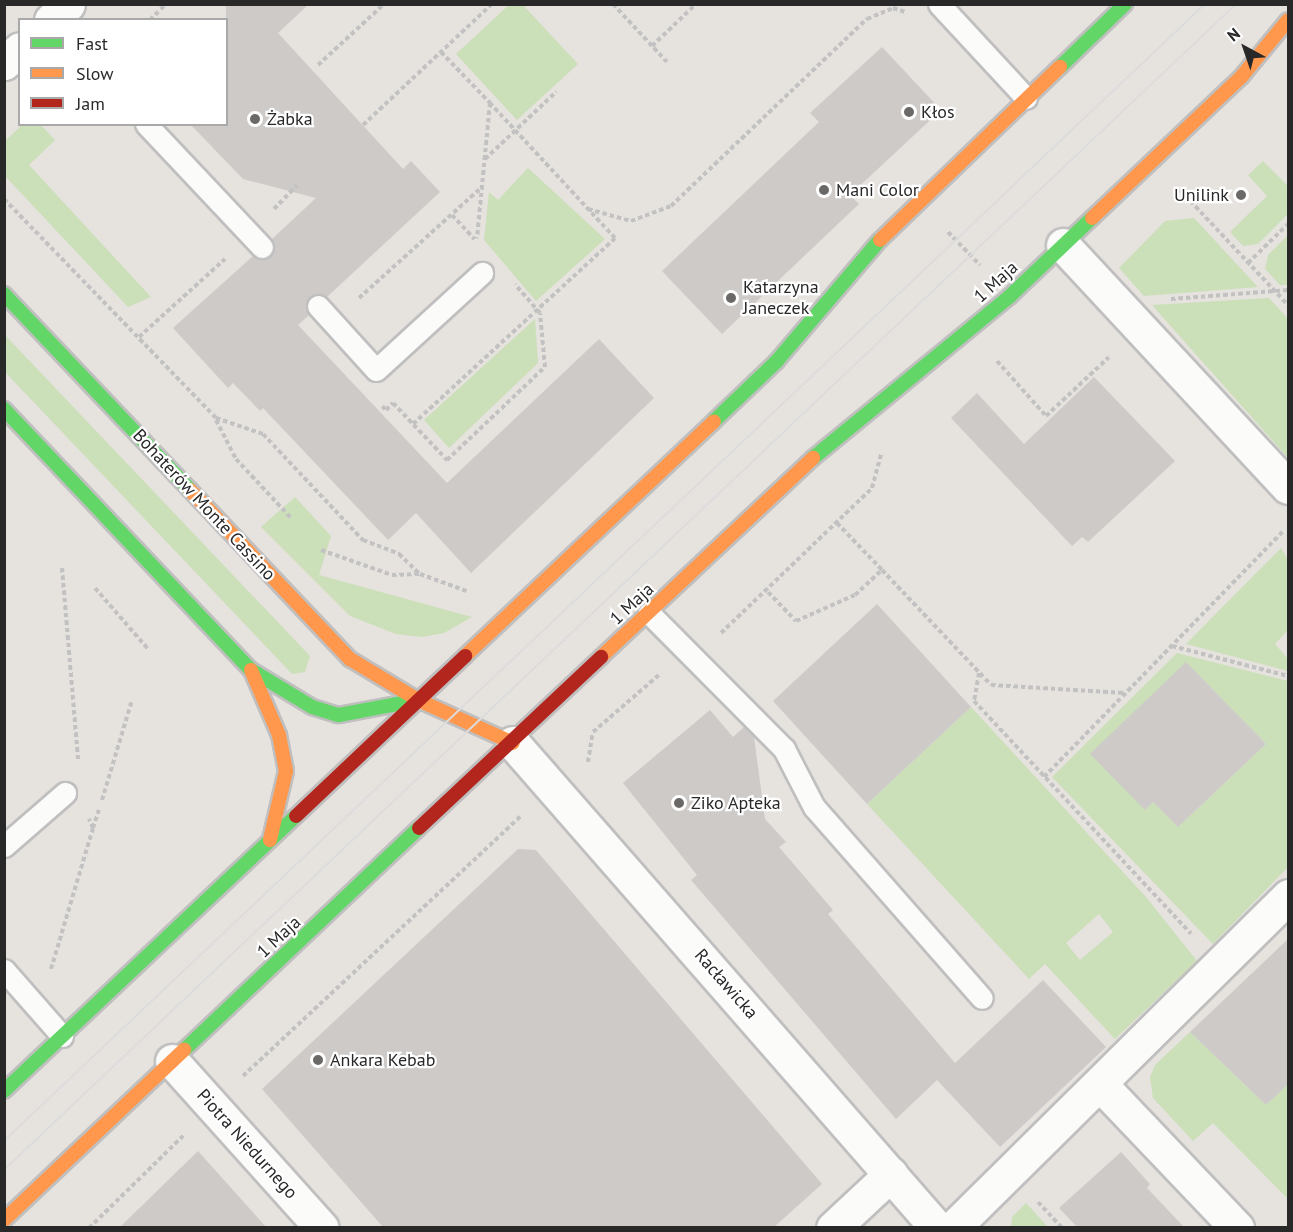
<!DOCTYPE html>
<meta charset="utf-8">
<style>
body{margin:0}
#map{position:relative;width:1293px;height:1232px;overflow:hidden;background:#e6e2de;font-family:"PT Sans",sans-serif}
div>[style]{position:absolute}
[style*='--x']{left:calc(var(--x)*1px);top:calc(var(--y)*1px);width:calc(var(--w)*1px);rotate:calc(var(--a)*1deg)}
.green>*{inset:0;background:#cbdfb9}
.building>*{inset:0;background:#cdcac8}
.path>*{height:4px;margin-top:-2px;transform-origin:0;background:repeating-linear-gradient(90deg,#c3c2c2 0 4.5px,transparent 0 7.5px)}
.roads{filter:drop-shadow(2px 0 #c0bfbf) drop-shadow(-2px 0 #c0bfbf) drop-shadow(0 2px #c0bfbf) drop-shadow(0 -2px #c0bfbf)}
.lane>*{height:21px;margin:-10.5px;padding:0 10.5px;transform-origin:10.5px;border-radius:10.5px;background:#fbfbfa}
.street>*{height:33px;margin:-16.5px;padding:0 16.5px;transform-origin:16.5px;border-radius:16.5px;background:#fbfbfa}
.fast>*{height:14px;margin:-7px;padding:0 7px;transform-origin:7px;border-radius:7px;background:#63d668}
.slow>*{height:14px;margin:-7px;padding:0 7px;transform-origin:7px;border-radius:7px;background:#ff974d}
.jam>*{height:14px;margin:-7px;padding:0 7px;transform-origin:7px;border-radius:7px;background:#b3261e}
.tram>*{height:1.5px;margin:-0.75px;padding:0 0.75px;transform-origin:0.75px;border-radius:0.75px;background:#dddcdd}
.dots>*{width:16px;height:16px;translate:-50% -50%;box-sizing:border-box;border:3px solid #fff;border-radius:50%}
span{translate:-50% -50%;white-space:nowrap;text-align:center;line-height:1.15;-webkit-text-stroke:4.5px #fff;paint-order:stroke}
.poi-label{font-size:18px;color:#282828}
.left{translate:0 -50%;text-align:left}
.right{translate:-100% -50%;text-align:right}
.street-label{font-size:18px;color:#282828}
.frame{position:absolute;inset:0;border:6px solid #282828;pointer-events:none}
.legend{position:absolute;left:18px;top:18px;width:210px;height:108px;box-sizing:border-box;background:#fff;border:2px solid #a9a9a9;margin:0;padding:8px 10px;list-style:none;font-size:18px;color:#282828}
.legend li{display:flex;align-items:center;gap:12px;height:30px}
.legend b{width:30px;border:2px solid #a9a9a9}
.north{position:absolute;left:1215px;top:18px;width:60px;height:60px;-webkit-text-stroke:4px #fff;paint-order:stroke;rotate:320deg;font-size:16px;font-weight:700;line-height:24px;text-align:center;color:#282828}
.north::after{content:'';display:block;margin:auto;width:21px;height:27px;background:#282828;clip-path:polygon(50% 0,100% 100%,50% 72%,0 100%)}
</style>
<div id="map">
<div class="green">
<i style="clip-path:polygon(510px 4px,523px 5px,578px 64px,517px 120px,456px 54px)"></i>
<i style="clip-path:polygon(23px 124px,41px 125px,55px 140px,29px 165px,151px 297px,128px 307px,5px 176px,5px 141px)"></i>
<i style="clip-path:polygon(1263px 161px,1288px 186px,1288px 214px,1258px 244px,1243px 246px,1230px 232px,1267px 196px,1248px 175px)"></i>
<i style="clip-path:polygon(528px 168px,605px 239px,536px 301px,484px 240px,489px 192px,498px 200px)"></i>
<i style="clip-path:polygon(1194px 218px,1258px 287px,1144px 296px,1119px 268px,1165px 221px)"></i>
<i style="clip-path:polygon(1288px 235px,1288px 285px,1280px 285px,1265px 269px,1268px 255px)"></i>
<i style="clip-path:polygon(1269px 298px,1288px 319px,1288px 458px,1152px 305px)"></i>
<i style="clip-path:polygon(535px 319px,538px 363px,449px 448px,424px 420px)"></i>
<i style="clip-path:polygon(4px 334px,310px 656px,305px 672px,292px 674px,5px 372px)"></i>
<i style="clip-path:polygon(295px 497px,331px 536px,319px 575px,472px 617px,444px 633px,422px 637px,396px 634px,350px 616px,261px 527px)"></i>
<i style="clip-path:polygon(1281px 548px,1288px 560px,1288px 630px,1275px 644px,1288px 659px,1288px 671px,1186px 644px)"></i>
<i style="clip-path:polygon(evenodd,1177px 653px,1288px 681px,1288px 867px,1213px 944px,1052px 777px,1177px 653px,1187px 663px,1266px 744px,1178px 827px,1153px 802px,1145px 810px,1187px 663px)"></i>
<i style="clip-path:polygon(evenodd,971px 707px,1146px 897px,1197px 961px,1115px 1039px,1045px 964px,1029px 979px,867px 804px,971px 707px,1099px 914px,1113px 932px,1080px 960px,1066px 943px,1099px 914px)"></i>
<i style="clip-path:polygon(1190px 1032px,1266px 1105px,1288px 1084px,1288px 1199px,1213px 1123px,1193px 1141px,1153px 1098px,1150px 1077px,1155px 1065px)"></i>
<i style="clip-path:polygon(1026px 1203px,1048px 1227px,1011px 1227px,1012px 1217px)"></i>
</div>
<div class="building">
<i style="clip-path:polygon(226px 4px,309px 4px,278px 33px,403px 169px,411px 161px,440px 192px,327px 297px,309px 297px,309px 315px,298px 325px,447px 483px,599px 339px,654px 398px,471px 573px,416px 513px,388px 540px,263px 408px,260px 411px,233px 383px,228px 388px,173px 328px,253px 256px,270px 257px,272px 239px,316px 198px,243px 179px,190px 124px,226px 124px)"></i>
<i style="clip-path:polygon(882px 47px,941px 110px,850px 195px,859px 204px,722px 334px,662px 271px,819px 122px,810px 113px)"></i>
<i style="clip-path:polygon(1094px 377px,1175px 461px,1088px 542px,1082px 537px,1072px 546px,951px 418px,977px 393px,1024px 444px)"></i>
<i style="clip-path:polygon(877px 604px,971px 707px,867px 804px,773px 701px)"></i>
<i style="clip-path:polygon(1186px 662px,1266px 744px,1178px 827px,1153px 802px,1145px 810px,1090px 754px)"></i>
<i style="clip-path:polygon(710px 710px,733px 737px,744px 727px,754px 737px,765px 819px,786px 842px,779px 847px,833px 910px,828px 914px,955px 1063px,1043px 980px,1106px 1047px,1000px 1147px,937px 1080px,896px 1119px,691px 880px,697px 875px,623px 783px)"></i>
<i style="clip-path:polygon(518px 849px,536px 850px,822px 1184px,774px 1227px,383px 1227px,262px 1089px)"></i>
<i style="clip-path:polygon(1288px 939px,1288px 1084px,1266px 1105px,1190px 1032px)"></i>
<i style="clip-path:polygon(198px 1151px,266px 1227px,120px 1227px)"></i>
<i style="clip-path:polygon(1121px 1152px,1150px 1184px,1147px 1188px,1184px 1227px,1077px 1227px,1059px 1208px)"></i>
</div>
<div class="path">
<i style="--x:613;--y:4;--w:79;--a:47"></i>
<i style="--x:150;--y:20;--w:23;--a:-45"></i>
<i style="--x:652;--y:46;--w:61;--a:-43.7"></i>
<i style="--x:441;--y:52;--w:71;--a:46.1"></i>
<i style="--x:490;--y:103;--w:136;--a:95.5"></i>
<i style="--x:318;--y:65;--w:90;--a:-42.7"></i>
<i style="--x:363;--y:125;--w:177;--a:-43.2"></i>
<i style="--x:485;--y:159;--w:98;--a:-43.3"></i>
<i style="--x:1180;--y:190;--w:158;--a:46.8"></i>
<i style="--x:4;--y:199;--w:305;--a:45.9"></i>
<i style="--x:216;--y:418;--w:50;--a:18.8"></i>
<i style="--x:263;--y:434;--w:146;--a:46.7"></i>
<i style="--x:363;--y:540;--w:39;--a:21"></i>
<i style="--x:399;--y:554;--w:29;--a:44"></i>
<i style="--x:420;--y:574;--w:52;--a:20.2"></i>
<i style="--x:274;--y:209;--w:33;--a:-46"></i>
<i style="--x:588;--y:209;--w:45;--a:15.6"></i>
<i style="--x:631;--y:221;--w:43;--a:-20.6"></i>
<i style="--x:671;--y:206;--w:271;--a:-43.7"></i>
<i style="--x:867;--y:19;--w:28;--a:-23"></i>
<i style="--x:893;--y:8;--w:13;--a:18"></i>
<i style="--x:452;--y:215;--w:33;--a:47"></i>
<i style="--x:948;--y:232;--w:46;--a:45.9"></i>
<i style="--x:1248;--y:263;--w:56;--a:-44.3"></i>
<i style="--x:359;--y:298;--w:166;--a:-42.1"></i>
<i style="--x:1171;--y:299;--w:117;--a:-4.4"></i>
<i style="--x:139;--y:337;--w:116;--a:-42.2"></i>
<i style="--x:997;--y:361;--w:74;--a:48.3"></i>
<i style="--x:1046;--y:416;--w:86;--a:-43.1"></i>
<i style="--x:382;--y:406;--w:6;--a:45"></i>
<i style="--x:386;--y:410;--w:10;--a:-45"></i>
<i style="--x:393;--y:403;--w:79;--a:46.5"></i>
<i style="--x:447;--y:460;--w:135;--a:-43.5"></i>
<i style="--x:545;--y:367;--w:54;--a:-95.3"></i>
<i style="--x:540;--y:313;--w:38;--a:-131"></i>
<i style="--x:216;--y:420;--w:44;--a:62.9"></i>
<i style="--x:236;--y:459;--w:81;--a:47"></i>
<i style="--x:413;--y:424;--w:275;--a:-42.6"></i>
<i style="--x:615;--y:238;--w:184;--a:-132.8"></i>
<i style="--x:837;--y:523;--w:65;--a:46.2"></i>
<i style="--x:321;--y:550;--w:75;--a:19.4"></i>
<i style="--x:392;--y:575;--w:27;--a:-2"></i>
<i style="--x:62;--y:568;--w:192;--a:85.2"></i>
<i style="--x:95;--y:588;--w:81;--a:49"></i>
<i style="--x:768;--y:592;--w:40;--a:46"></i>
<i style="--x:796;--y:621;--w:64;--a:-23.8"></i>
<i style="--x:855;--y:595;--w:37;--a:-43"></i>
<i style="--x:882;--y:570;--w:158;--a:46.5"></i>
<i style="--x:991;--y:685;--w:134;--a:3.4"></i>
<i style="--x:721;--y:633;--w:209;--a:-43.8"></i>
<i style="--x:872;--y:488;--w:35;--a:-75"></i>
<i style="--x:1172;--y:646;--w:120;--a:14.5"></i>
<i style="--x:979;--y:673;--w:28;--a:100"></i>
<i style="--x:974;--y:701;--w:318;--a:47"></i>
<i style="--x:588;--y:762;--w:30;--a:-81"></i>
<i style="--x:593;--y:732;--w:89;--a:-40.9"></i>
<i style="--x:1044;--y:777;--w:344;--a:-45.8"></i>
<i style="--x:102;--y:800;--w:104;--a:-73.3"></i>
<i style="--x:93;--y:828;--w:19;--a:-72"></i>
<i style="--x:51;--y:969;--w:147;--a:-73.4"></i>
<i style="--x:93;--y:828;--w:10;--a:-114"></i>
<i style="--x:243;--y:1076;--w:382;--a:-43.1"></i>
<i style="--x:1038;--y:1202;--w:35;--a:47"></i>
<i style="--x:89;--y:1228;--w:132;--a:-44.4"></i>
</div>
<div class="roads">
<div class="lane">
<i style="--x:939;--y:4;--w:128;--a:47.2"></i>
<i style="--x:146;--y:124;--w:169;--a:46.7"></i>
<i style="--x:318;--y:306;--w:86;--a:47.8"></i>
<i style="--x:376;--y:370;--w:144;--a:-42.5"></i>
<i style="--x:649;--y:613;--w:192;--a:45.2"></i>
<i style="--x:784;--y:749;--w:65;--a:62.7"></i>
<i style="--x:814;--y:807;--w:254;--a:48.7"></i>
<i style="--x:4;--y:846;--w:81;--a:-41"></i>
<i style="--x:4;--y:970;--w:88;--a:48.7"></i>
</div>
<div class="street">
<i style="--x:51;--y:20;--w:23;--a:-43"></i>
<i style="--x:4;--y:63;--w:21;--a:-41"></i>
<i style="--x:1063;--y:245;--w:330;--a:47.1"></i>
<i style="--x:513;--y:743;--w:644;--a:48.84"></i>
<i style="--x:172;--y:1061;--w:224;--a:48.1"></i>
<i style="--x:1100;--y:1084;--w:199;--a:46.4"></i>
<i style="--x:833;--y:1228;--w:79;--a:-43"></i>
<i style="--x:953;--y:1228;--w:472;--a:-44.7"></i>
</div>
<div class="fast">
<i style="--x:1060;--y:67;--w:91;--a:-44.1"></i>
<i style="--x:4;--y:294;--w:270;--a:46.5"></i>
<i style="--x:4;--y:409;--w:359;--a:46.6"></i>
<i style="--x:251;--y:670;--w:71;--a:31.2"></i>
<i style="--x:312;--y:707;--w:28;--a:17"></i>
<i style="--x:339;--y:715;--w:80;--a:-10.8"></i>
<i style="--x:714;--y:421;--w:86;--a:-43.6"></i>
<i style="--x:776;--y:362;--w:160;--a:-49.6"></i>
<i style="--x:813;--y:458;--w:255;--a:-39.4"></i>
<i style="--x:1010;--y:296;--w:113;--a:-43.6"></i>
<i style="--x:184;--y:1050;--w:323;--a:-43.4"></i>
<i style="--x:4;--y:1091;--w:401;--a:-43.3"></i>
</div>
<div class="slow">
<i style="--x:1092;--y:218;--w:207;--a:-43.4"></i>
<i style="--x:1242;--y:76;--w:72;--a:-50.6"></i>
<i style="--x:880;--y:240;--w:250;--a:-43.9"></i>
<i style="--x:190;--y:490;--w:233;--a:46.6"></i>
<i style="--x:350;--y:659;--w:79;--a:31.1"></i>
<i style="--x:418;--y:700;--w:104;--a:24.4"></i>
<i style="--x:465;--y:656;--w:342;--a:-43.3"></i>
<i style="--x:601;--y:657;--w:291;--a:-43.2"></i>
<i style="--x:251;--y:670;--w:71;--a:66.7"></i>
<i style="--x:279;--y:735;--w:37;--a:79"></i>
<i style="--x:286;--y:771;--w:71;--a:103.1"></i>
<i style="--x:4;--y:1220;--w:248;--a:-43.4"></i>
</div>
<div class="jam">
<i style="--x:296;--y:816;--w:233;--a:-43.4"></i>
<i style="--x:419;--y:828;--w:250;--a:-43.2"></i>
</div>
</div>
<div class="tram">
<i style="--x:4;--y:1141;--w:1654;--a:-43.43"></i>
<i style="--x:4;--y:1170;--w:1696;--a:-43.42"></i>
</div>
<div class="dots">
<i style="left:909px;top:112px;background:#6a6968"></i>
<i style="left:255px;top:119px;background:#6a6968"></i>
<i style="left:824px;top:190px;background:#6a6968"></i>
<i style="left:1241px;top:195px;background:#6a6968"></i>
<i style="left:731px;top:298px;background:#6a6968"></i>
<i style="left:679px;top:803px;background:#6a6968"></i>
<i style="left:318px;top:1060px;background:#6a6968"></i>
</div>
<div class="poi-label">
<span class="left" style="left:921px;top:112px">Kłos</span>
<span class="left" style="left:267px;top:119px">Żabka</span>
<span class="left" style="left:836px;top:190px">Mani Color</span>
<span class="right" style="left:1229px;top:195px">Unilink</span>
<span class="left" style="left:743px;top:298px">Katarzyna<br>Janeczek</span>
<span class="left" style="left:691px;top:803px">Ziko Apteka</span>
<span class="left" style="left:330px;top:1060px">Ankara Kebab</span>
</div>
<div class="street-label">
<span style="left:996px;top:282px;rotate:-42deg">1 Maja</span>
<span style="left:204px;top:505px;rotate:47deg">Bohaterów Monte Cassino</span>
<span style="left:632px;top:604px;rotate:-43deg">1 Maja</span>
<span style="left:279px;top:937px;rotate:-43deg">1 Maja</span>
<span style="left:726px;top:984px;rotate:49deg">Racławicka</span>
<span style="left:247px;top:1144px;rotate:48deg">Piotra Niedurnego</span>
</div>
<div class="frame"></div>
<ul class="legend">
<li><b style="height:8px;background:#63d668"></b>Fast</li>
<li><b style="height:8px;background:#ff974d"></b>Slow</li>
<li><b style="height:8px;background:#b3261e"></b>Jam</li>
</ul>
<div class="north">N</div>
</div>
